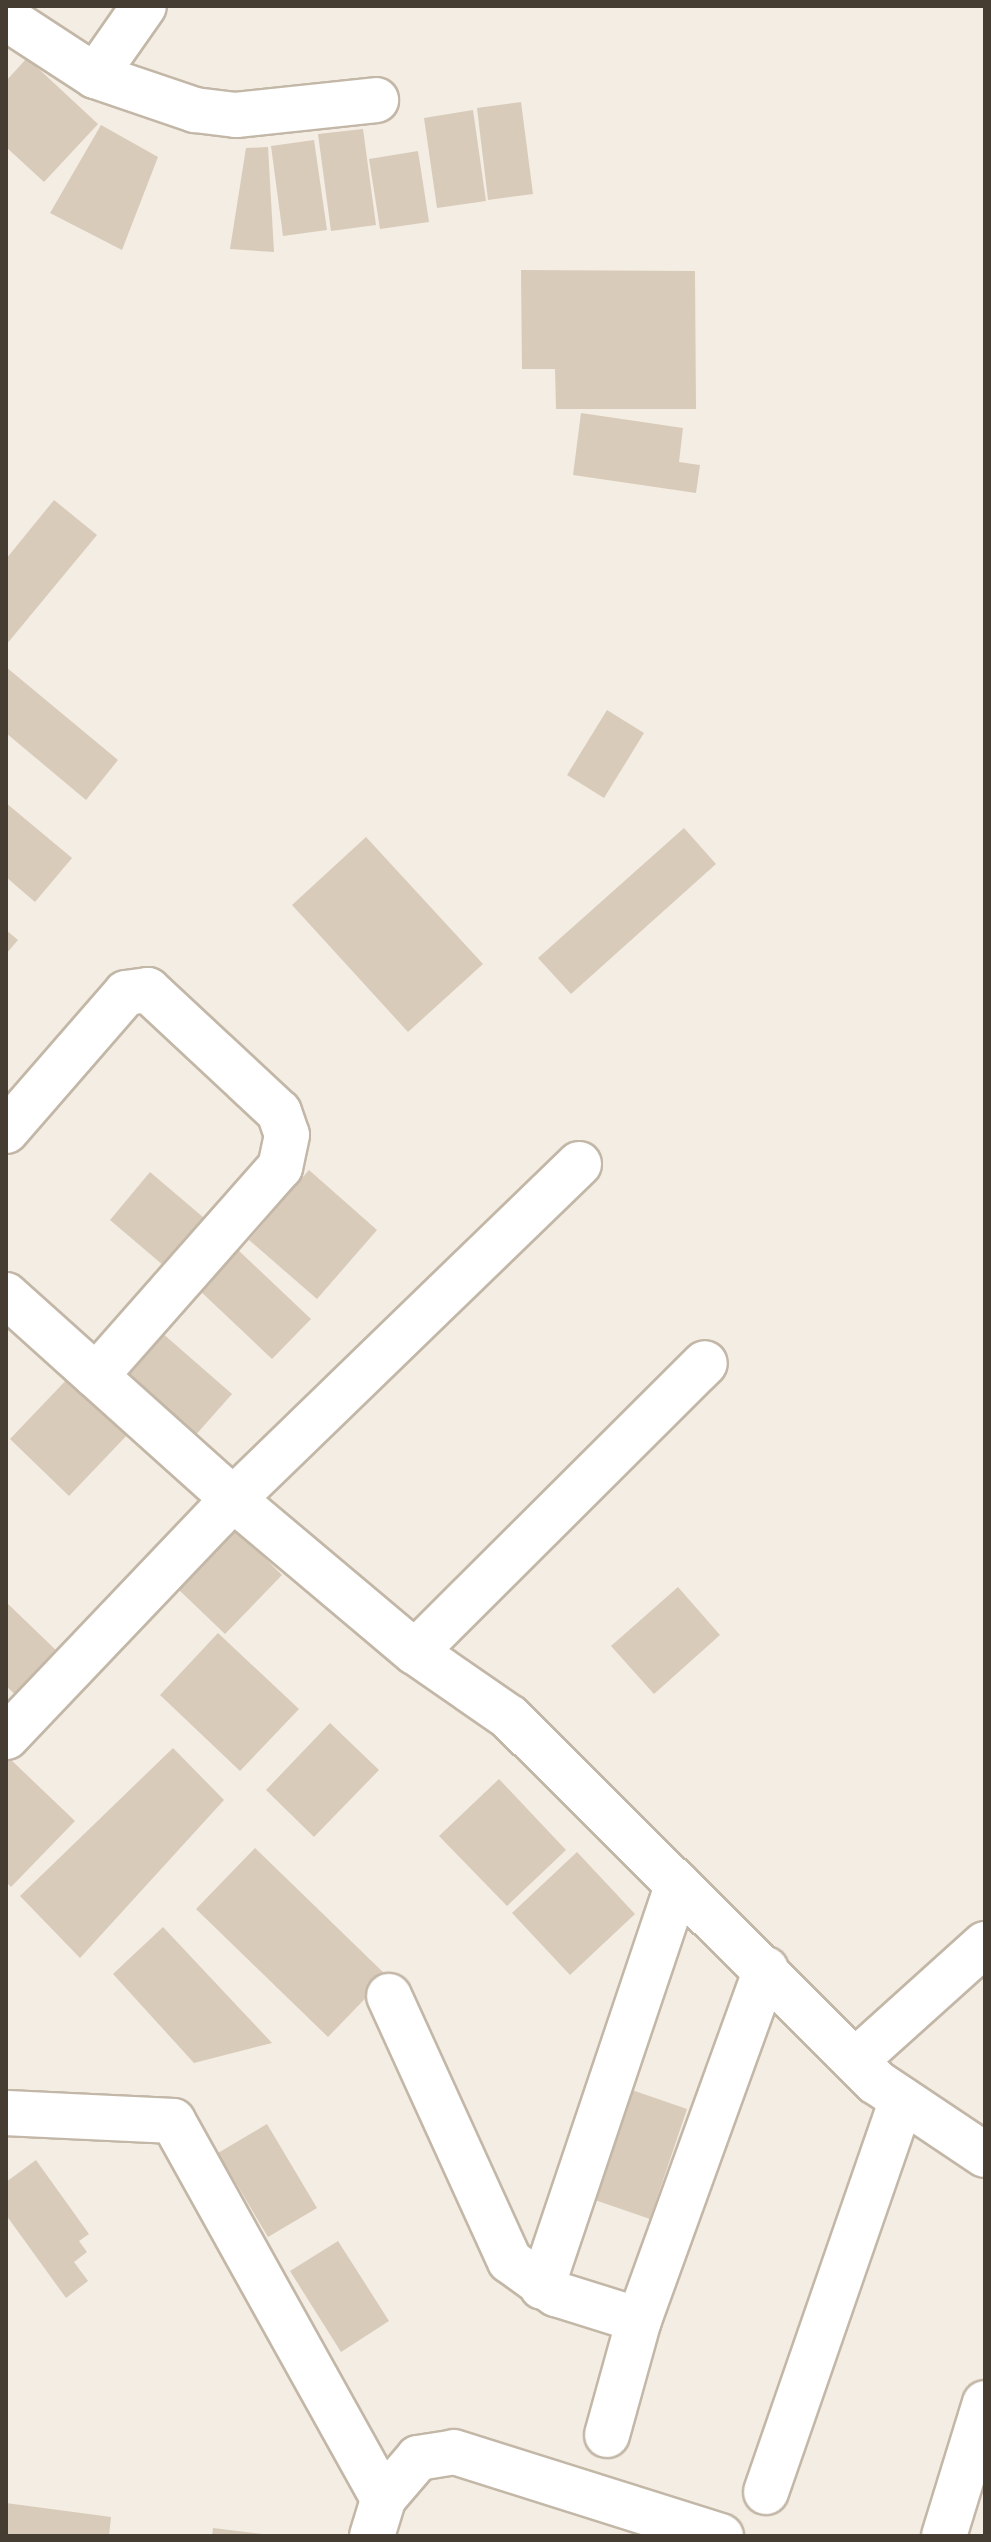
<!DOCTYPE html>
<html>
<head>
<meta charset="utf-8">
<style>
	body { margin:0 }
	#map { position:relative; width:991px; height:2542px; overflow:hidden; background:#f4ede3; font-family:Ubuntu,sans-serif }
	div>[style] { position:absolute }
	[style*='--x'] { left:calc(var(--x)*1px); top:calc(var(--y)*1px); width:calc(var(--w)*1px); rotate:calc(var(--a)*1deg) }
	.building>* { inset:0; background:#d9cbba }
	.roads { filter:drop-shadow(2px 0 #c3b7a7) drop-shadow(-2px 0 #c3b7a7) drop-shadow(0 2px #c3b7a7) drop-shadow(0 -2px #c3b7a7) }
	.minor>* { height:44px; margin:-22px; padding:0 22px; transform-origin:22px; border-radius:22px; background:#fff }
	span { translate:-50% -50%; white-space:nowrap; text-align:center; line-height:1.15; -webkit-text-stroke:6px #fff; paint-order:stroke }
	.frame { position:absolute; inset:0; border:8px solid #463d32; pointer-events:none }
</style>
</head>
<body>
<div id="map">
	<div class="building">
		<div style="clip-path:polygon(27px 58px,98px 124px,44px 182px,6px 147px,6px 81px)"></div>
		<div style="clip-path:polygon(521px 102px,533px 194px,488px 200px,477px 108px)"></div>
		<div style="clip-path:polygon(473px 110px,486px 201px,437px 208px,424px 118px)"></div>
		<div style="clip-path:polygon(101px 125px,158px 157px,122px 250px,50px 213px)"></div>
		<div style="clip-path:polygon(363px 129px,376px 225px,331px 231px,318px 134px)"></div>
		<div style="clip-path:polygon(314px 140px,327px 230px,283px 236px,271px 146px)"></div>
		<div style="clip-path:polygon(268px 147px,274px 252px,230px 249px,246px 148px)"></div>
		<div style="clip-path:polygon(418px 151px,429px 222px,380px 229px,369px 159px)"></div>
		<div style="clip-path:polygon(521px 270px,695px 271px,696px 409px,556px 409px,555px 369px,522px 369px)"></div>
		<div style="clip-path:polygon(581px 413px,683px 428px,679px 462px,700px 465px,696px 493px,573px 475px)"></div>
		<div style="clip-path:polygon(54px 500px,97px 535px,6px 645px,6px 559px)"></div>
		<div style="clip-path:polygon(6px 667px,118px 760px,86px 800px,6px 733px)"></div>
		<div style="clip-path:polygon(607px 710px,644px 733px,604px 798px,567px 775px)"></div>
		<div style="clip-path:polygon(6px 803px,72px 858px,35px 902px,6px 877px)"></div>
		<div style="clip-path:polygon(684px 828px,716px 864px,571px 994px,538px 958px)"></div>
		<div style="clip-path:polygon(366px 837px,483px 964px,408px 1032px,292px 905px)"></div>
		<div style="clip-path:polygon(6px 930px,18px 940px,6px 954px)"></div>
		<div style="clip-path:polygon(309px 1170px,377px 1230px,317px 1299px,249px 1240px)"></div>
		<div style="clip-path:polygon(150px 1172px,217px 1229px,177px 1277px,110px 1220px)"></div>
		<div style="clip-path:polygon(236px 1248px,311px 1319px,272px 1359px,198px 1289px)"></div>
		<div style="clip-path:polygon(161px 1332px,232px 1394px,193px 1438px,123px 1376px)"></div>
		<div style="clip-path:polygon(71px 1375px,130px 1432px,69px 1496px,10px 1439px)"></div>
		<div style="clip-path:polygon(236px 1529px,282px 1575px,225px 1634px,178px 1589px)"></div>
		<div style="clip-path:polygon(678px 1587px,720px 1635px,654px 1694px,611px 1646px)"></div>
		<div style="clip-path:polygon(6px 1602px,61px 1655px,20px 1699px,6px 1686px)"></div>
		<div style="clip-path:polygon(218px 1633px,299px 1709px,240px 1771px,160px 1695px)"></div>
		<div style="clip-path:polygon(330px 1723px,379px 1770px,314px 1837px,266px 1790px)"></div>
		<div style="clip-path:polygon(173px 1748px,224px 1800px,80px 1958px,20px 1896px)"></div>
		<div style="clip-path:polygon(8px 1757px,75px 1821px,11px 1887px,6px 1882px)"></div>
		<div style="clip-path:polygon(499px 1779px,566px 1850px,507px 1906px,439px 1836px)"></div>
		<div style="clip-path:polygon(255px 1848px,387px 1976px,328px 2037px,196px 1909px)"></div>
		<div style="clip-path:polygon(577px 1852px,635px 1914px,570px 1975px,512px 1913px)"></div>
		<div style="clip-path:polygon(163px 1927px,272px 2043px,194px 2063px,113px 1974px)"></div>
		<div style="clip-path:polygon(629px 2089px,687px 2109px,650px 2219px,592px 2199px)"></div>
		<div style="clip-path:polygon(267px 2124px,317px 2208px,268px 2237px,218px 2153px)"></div>
		<div style="clip-path:polygon(36px 2160px,89px 2234px,79px 2241px,87px 2252px,74px 2262px,88px 2281px,66px 2298px,6px 2215px,6px 2182px)"></div>
		<div style="clip-path:polygon(338px 2241px,389px 2321px,341px 2352px,290px 2271px)"></div>
		<div style="clip-path:polygon(6px 2503px,111px 2517px,109px 2536px,6px 2536px)"></div>
		<div style="clip-path:polygon(213px 2528px,263px 2534px,263px 2536px,212px 2536px)"></div>
	</div>
	<div class="roads">
		<div class="minor">
			<div style="--x:6;--y:18;--w:106;--a:33.1"></div>
			<div style="--x:95;--y:76;--w:106;--a:18.8"></div>
			<div style="--x:195;--y:110;--w:41;--a:7"></div>
			<div style="--x:236;--y:115;--w:141;--a:-6.1"></div>
			<div style="--x:95;--y:76;--w:85;--a:-55"></div>
			<div style="--x:6;--y:1131;--w:183;--a:-49"></div>
			<div style="--x:126;--y:993;--w:22;--a:-8"></div>
			<div style="--x:148;--y:990;--w:179;--a:43"></div>
			<div style="--x:279;--y:1112;--w:24;--a:71"></div>
			<div style="--x:287;--y:1135;--w:33;--a:102"></div>
			<div style="--x:280;--y:1167;--w:278;--a:131.4"></div>
			<div style="--x:96;--y:1376;--w:184;--a:41.9"></div>
			<div style="--x:233;--y:1499;--w:329;--a:133.6"></div>
			<div style="--x:579;--y:1164;--w:482;--a:135.9"></div>
			<div style="--x:233;--y:1499;--w:238;--a:40.1"></div>
			<div style="--x:415;--y:1652;--w:114;--a:34.7"></div>
			<div style="--x:509;--y:1717;--w:518;--a:44.84"></div>
			<div style="--x:876;--y:2082;--w:131;--a:33.8"></div>
			<div style="--x:6;--y:1295;--w:121;--a:42"></div>
			<div style="--x:415;--y:1652;--w:409;--a:-44.9"></div>
			<div style="--x:389;--y:1996;--w:291;--a:65.5"></div>
			<div style="--x:510;--y:2261;--w:57;--a:35.7"></div>
			<div style="--x:556;--y:2294;--w:87;--a:17.4"></div>
			<div style="--x:855;--y:2061;--w:175;--a:-42"></div>
			<div style="--x:6;--y:2113;--w:167;--a:2.7"></div>
			<div style="--x:173;--y:2121;--w:432;--a:60.9"></div>
			<div style="--x:542;--y:2287;--w:425;--a:-71.4"></div>
			<div style="--x:607;--y:2435;--w:119;--a:-74.5"></div>
			<div style="--x:639;--y:2320;--w:373;--a:-70.1"></div>
			<div style="--x:766;--y:2492;--w:415;--a:-70.9"></div>
			<div style="--x:372;--y:2536;--w:39;--a:-73"></div>
			<div style="--x:383;--y:2499;--w:54;--a:-49.5"></div>
			<div style="--x:418;--y:2458;--w:36;--a:-9"></div>
			<div style="--x:454;--y:2452;--w:280;--a:17.5"></div>
			<div style="--x:944;--y:2536;--w:139;--a:-72.9"></div>
		</div>
	</div>
	<div class="frame"></div>
</div>
</body>
</html>
